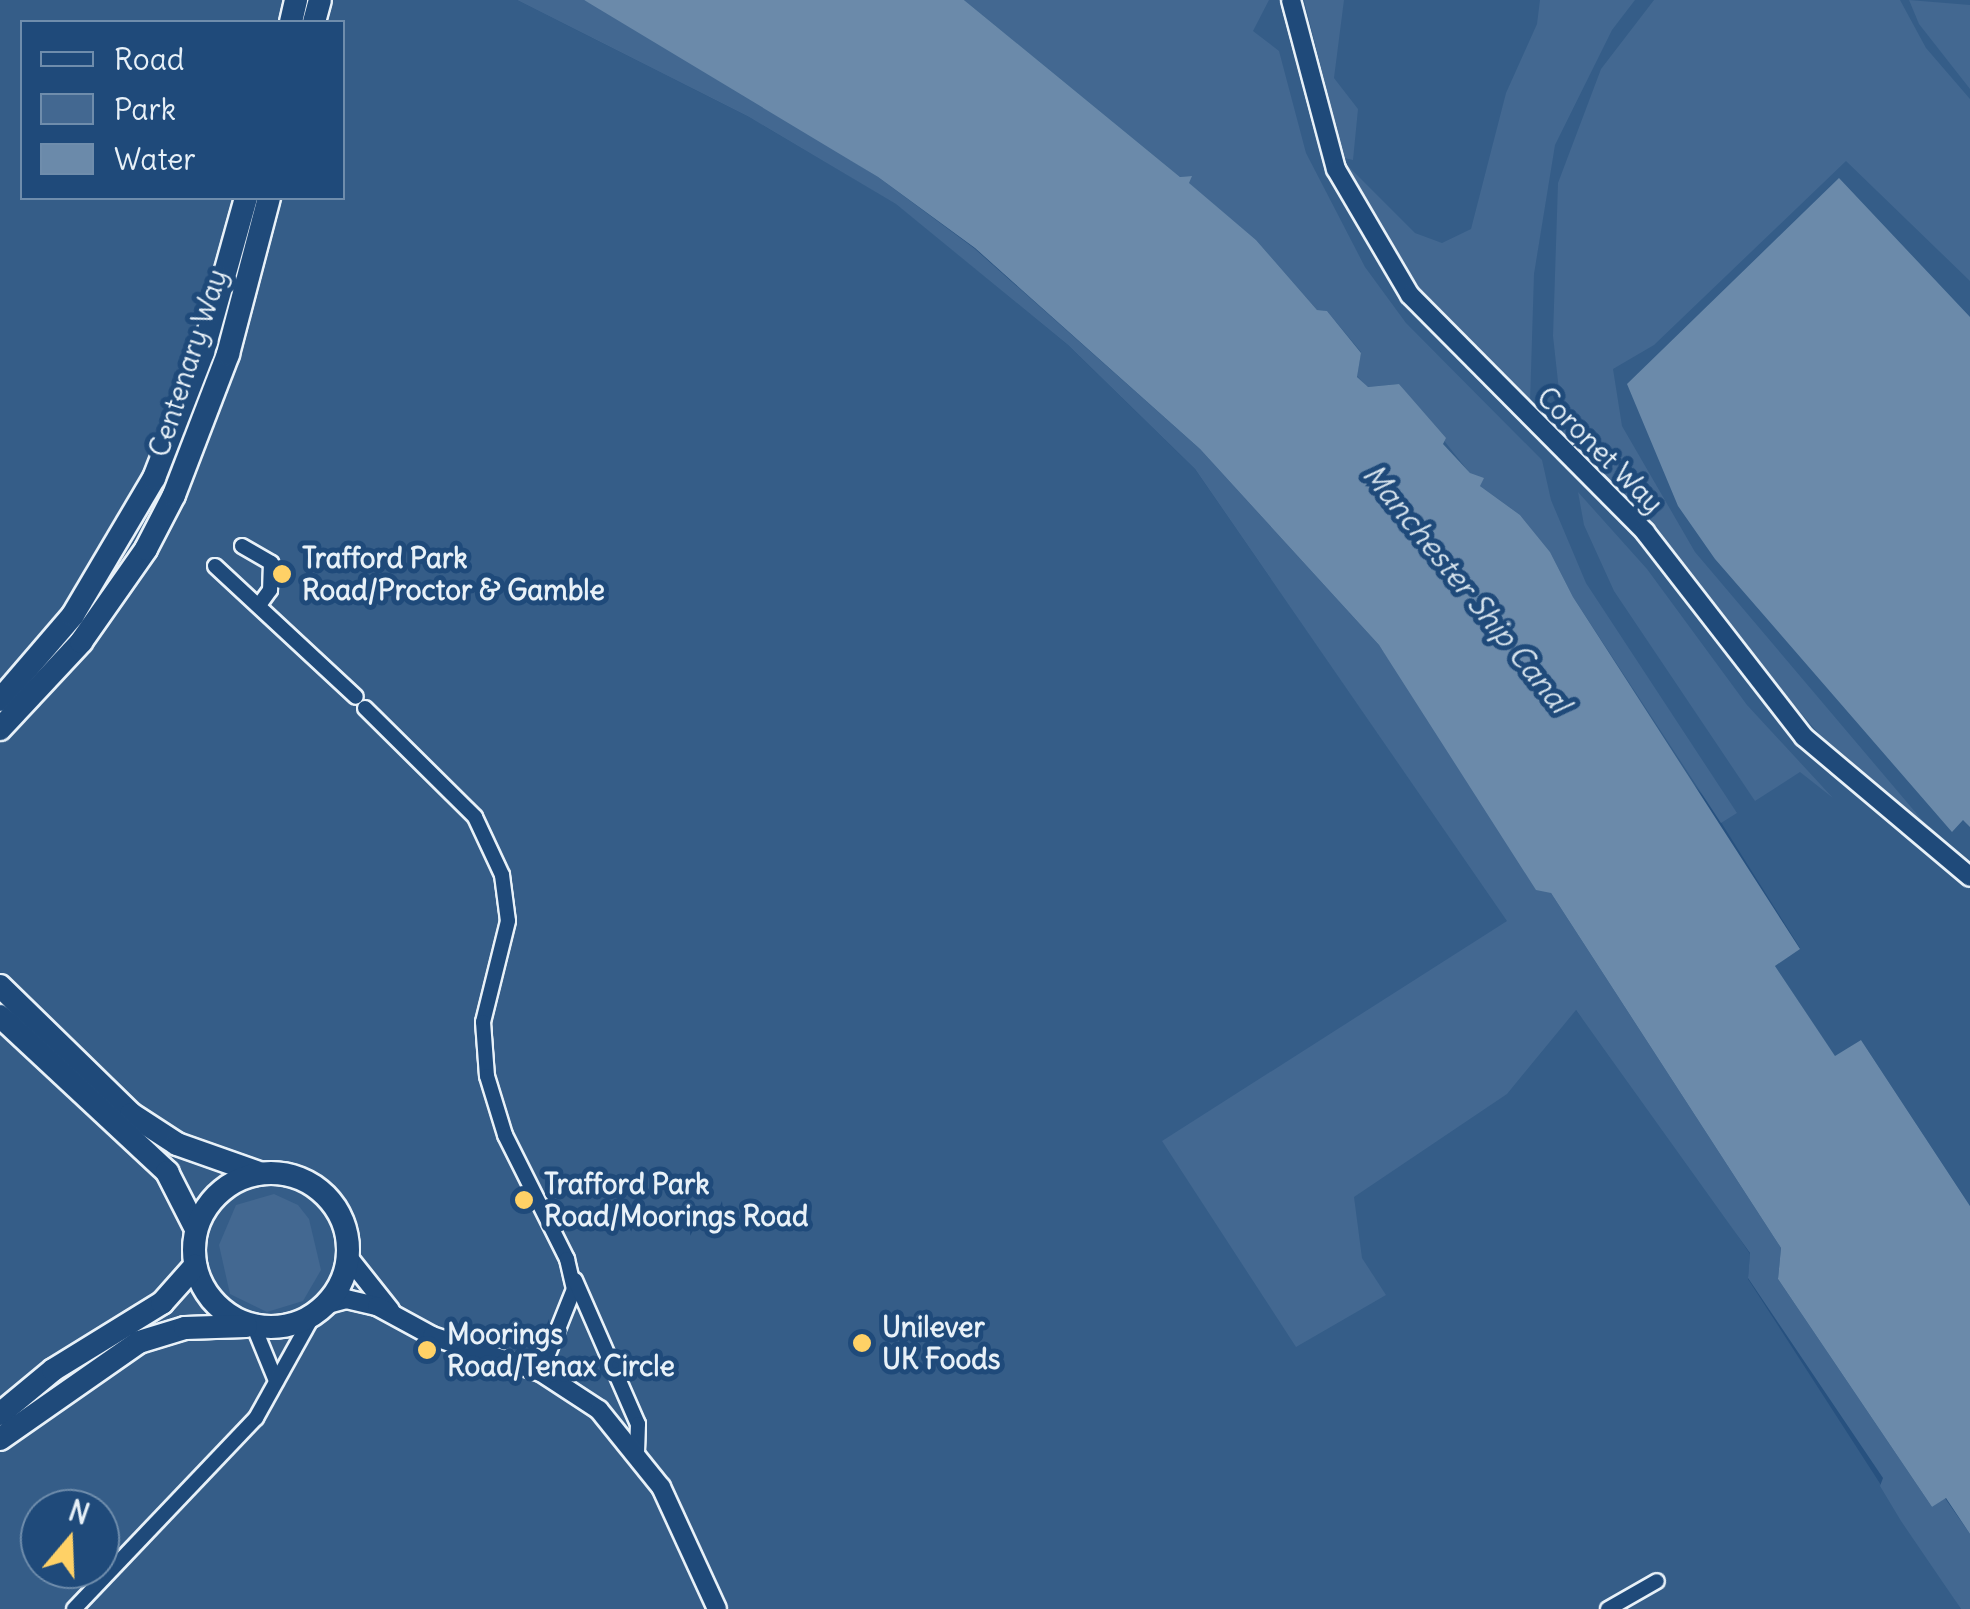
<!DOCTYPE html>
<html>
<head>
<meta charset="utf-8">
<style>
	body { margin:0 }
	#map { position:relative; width:1970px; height:1609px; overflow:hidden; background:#27517f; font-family:Delius,sans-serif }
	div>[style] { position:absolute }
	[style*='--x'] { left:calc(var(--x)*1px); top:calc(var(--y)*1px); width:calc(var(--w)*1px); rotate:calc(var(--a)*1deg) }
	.built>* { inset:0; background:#355d88 }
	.green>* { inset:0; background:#436891 }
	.water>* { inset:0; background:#6b8aaa }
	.roads { filter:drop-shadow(2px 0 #e8f1f8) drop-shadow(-2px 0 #e8f1f8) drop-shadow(0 2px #e8f1f8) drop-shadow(0 -2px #e8f1f8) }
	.minor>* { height:14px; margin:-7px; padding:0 7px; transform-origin:7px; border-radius:7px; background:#1f4a7a }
	.tertiary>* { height:18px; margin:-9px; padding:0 9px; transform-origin:9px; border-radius:9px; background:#1f4a7a }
	.primary>* { height:22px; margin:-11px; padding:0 11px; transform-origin:11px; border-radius:11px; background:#1f4a7a }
	.primary>.ring { margin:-11px; padding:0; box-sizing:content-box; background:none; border:22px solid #1f4a7a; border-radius:50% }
	.dots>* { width:28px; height:28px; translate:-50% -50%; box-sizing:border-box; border:5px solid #1f4a7a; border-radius:50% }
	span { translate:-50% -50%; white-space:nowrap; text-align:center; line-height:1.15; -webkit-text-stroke:10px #1f4a7a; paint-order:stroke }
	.street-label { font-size:28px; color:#e8f1f8 }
	.poi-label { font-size:28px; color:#e8f1f8; font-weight:700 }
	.left { translate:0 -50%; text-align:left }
	.water-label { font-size:30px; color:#d5e2ec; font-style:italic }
	.legend { position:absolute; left:20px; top:20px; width:325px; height:180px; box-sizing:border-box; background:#1f4a7a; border:2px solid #6f8dac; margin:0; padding:12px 18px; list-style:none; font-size:30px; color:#e8f1f8 }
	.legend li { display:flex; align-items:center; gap:20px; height:50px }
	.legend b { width:50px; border:2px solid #6f8dac }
	.north { position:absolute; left:20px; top:1489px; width:100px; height:100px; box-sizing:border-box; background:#1f4a7a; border:2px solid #6f8dac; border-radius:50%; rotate:19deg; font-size:28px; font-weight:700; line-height:40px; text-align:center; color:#e8f1f8 }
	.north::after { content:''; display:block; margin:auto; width:35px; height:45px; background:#ffd166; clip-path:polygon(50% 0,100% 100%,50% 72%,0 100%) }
</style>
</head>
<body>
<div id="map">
	<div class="built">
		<div style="clip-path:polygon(evenodd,0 0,517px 0,749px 117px,897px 204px,1068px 345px,1195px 469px,1508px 921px,1666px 1128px,1750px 1254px,1748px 1279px,1961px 1609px,0 1609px,0 0,22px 22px,342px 22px,342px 198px,22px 198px,22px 22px,0 0,40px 1509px,100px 1509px,100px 1569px,40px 1569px,40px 1509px)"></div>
		<div style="clip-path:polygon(964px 0,1970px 0,1970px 1206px,1861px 1040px,1835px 1057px,1775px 966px,1800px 948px,1707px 800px,1101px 113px)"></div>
	</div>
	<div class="green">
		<div style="clip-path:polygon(517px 0,584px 0,621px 17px,878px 177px,974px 248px,1200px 449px,1379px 645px,1551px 893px,1781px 1248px,1778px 1279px,1932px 1507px,1945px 1498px,1970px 1534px,1970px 1609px,1961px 1609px,1901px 1521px,1880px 1486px,1883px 1478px,1748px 1278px,1750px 1253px,1576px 1010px,1507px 1094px,1354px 1197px,1362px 1258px,1386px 1295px,1296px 1347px,1162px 1141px,1507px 921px,1195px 469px,1068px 345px,896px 204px,749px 117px)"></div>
		<div style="clip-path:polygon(964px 0,1269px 0,1253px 31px,1279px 51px,1306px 153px,1365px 267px,1406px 323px,1542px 460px,1551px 500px,1586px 583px,1737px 813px,1721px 823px,1573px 597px,1550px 552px,1520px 515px,1480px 486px,1399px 384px,1367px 387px,1357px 376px,1361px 352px,1327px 311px,1317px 310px,1256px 240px,1188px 183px,1191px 176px,1180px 177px)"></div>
		<div style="clip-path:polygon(1304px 0,1344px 0,1334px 78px,1358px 109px,1353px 160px,1344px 158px)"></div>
		<div style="clip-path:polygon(1540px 0,1635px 0,1612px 30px,1555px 145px,1534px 274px,1530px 404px,1456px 332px,1408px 274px,1347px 165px,1415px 233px,1442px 243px,1471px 229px,1506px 93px,1537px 24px)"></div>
		<div style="clip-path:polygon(1654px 0,1900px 0,1926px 48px,1970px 99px,1970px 281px,1846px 161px,1654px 345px,1613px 369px,1622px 426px,1695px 552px,1922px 820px,1970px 862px,1819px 734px,1742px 645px,1656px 526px,1564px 436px,1553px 336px,1558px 183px,1601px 69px)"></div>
		<div style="clip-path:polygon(1909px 0,1970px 5px,1970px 89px,1919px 24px)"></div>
		<div style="clip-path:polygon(1578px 492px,1647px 569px,1747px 705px,1833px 798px,1800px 772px,1755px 801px,1614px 591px,1584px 525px)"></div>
		<div style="clip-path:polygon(274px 1194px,298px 1205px,309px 1219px,321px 1270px,303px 1301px,267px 1312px,230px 1294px,219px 1245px,236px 1205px)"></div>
	</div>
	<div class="water">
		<div style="clip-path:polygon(584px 0,964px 0,1180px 177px,1192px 176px,1189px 183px,1256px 240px,1317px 310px,1327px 311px,1361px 353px,1357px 377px,1368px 387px,1399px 384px,1446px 438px,1443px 444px,1470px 473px,1484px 478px,1480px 486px,1520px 515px,1550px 552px,1573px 597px,1800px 949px,1775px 966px,1835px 1056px,1861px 1040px,1970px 1206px,1970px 1534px,1946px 1498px,1932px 1507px,1778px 1279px,1781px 1248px,1551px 893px,1536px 890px,1379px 645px,1200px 449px,975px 248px,878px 177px)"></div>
		<div style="clip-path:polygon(1839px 178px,1970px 317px,1970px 827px,1963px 820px,1952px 832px,1715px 559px,1678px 506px,1627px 384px)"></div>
	</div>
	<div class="roads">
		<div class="minor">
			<div style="--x:242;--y:546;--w:34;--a:30"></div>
			<div style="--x:271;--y:563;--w:27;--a:92"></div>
			<div style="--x:270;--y:590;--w:19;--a:126"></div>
			<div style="--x:215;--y:566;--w:192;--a:42.9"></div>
			<div style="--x:365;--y:708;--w:155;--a:44.7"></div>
			<div style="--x:475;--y:817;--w:64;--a:65"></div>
			<div style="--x:502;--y:875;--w:46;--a:82.6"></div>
			<div style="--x:508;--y:921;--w:104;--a:103.9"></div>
			<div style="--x:483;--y:1022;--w:54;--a:85.8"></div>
			<div style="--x:487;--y:1076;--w:62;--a:73"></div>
			<div style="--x:505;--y:1135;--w:139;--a:63.4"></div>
			<div style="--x:567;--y:1259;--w:31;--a:77"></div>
			<div style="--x:574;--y:1289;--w:89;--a:111.7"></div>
			<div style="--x:575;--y:1280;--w:157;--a:66.4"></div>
			<div style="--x:638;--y:1424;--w:28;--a:92"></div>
			<div style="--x:254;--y:1327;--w:58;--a:67.8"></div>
			<div style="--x:74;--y:1609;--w:264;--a:-46.4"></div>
			<div style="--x:256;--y:1418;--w:121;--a:-60.9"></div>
			<div style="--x:1608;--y:1609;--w:56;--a:-29.7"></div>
		</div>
		<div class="tertiary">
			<div style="--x:1291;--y:0;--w:175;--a:75.1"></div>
			<div style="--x:1336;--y:169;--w:146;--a:59.6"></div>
			<div style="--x:1410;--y:295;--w:334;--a:45.2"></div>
			<div style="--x:1645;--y:532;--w:259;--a:52.2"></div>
			<div style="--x:1804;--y:737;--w:217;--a:40.1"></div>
			<div style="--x:348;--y:1257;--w:68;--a:51.6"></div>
			<div style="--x:324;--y:1305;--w:23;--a:-15"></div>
			<div style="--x:346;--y:1299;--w:32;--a:13"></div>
			<div style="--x:377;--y:1306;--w:63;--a:28.6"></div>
			<div style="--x:432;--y:1336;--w:115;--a:18.3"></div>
			<div style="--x:541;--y:1372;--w:69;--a:33.2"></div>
			<div style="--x:599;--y:1410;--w:99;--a:51.2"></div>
			<div style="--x:661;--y:1487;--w:134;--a:65.3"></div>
		</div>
		<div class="primary">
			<div style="--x:291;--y:22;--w:23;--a:-77"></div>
			<div style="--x:314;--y:22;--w:23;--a:-75"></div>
			<div style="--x:0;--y:700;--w:112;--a:-49.3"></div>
			<div style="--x:73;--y:615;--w:159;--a:-59.4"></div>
			<div style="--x:154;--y:478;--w:135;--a:-68.7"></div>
			<div style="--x:203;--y:352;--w:160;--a:-74.4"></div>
			<div style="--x:0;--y:729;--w:119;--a:-47"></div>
			<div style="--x:81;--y:642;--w:113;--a:-55"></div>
			<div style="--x:146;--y:549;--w:61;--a:-62.6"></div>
			<div style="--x:174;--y:495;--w:151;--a:-69"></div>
			<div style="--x:228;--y:354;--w:161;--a:-75.3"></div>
			<div style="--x:0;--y:986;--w:183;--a:44.3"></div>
			<div style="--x:131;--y:1114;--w:55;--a:33.1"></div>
			<div style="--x:177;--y:1144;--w:84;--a:19.5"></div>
			<div style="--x:0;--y:1016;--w:229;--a:43"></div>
			<div style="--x:167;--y:1172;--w:64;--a:63"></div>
			<div class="ring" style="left:194px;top:1173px;width:132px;height:132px"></div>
			<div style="--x:0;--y:1414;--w:69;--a:-39.7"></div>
			<div style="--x:53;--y:1370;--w:128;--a:-31.6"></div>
			<div style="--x:162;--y:1303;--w:50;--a:-48.3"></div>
			<div style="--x:0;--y:1439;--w:169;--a:-34.9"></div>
			<div style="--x:139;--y:1342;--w:48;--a:-16.9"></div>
			<div style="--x:185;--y:1328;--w:61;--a:-1.9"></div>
		</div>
	</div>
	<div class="dots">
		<div style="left:282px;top:574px;background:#ffd166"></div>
		<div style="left:524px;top:1200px;background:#ffd166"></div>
		<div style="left:862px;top:1343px;background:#ffd166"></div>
		<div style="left:427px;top:1350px;background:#ffd166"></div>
	</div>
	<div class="street-label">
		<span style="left:188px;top:363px;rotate:-72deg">Centenary Way</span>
		<span style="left:1600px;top:450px;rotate:45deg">Coronet Way</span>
	</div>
	<div class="poi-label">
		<span class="left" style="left:302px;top:574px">Trafford Park<br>Road/Proctor &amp; Gamble</span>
		<span class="left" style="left:544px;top:1200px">Trafford Park<br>Road/Moorings Road</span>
		<span class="left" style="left:882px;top:1343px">Unilever<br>UK Foods</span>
		<span class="left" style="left:447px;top:1350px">Moorings<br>Road/Tenax Circle</span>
	</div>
	<div class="water-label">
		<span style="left:1467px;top:588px;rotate:51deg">Manchester Ship Canal</span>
	</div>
	<ul class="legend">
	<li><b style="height:12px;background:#1f4a7a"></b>Road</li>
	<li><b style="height:28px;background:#436891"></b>Park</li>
	<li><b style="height:28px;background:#6b8aaa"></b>Water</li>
	</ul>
	<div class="north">N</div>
</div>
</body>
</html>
